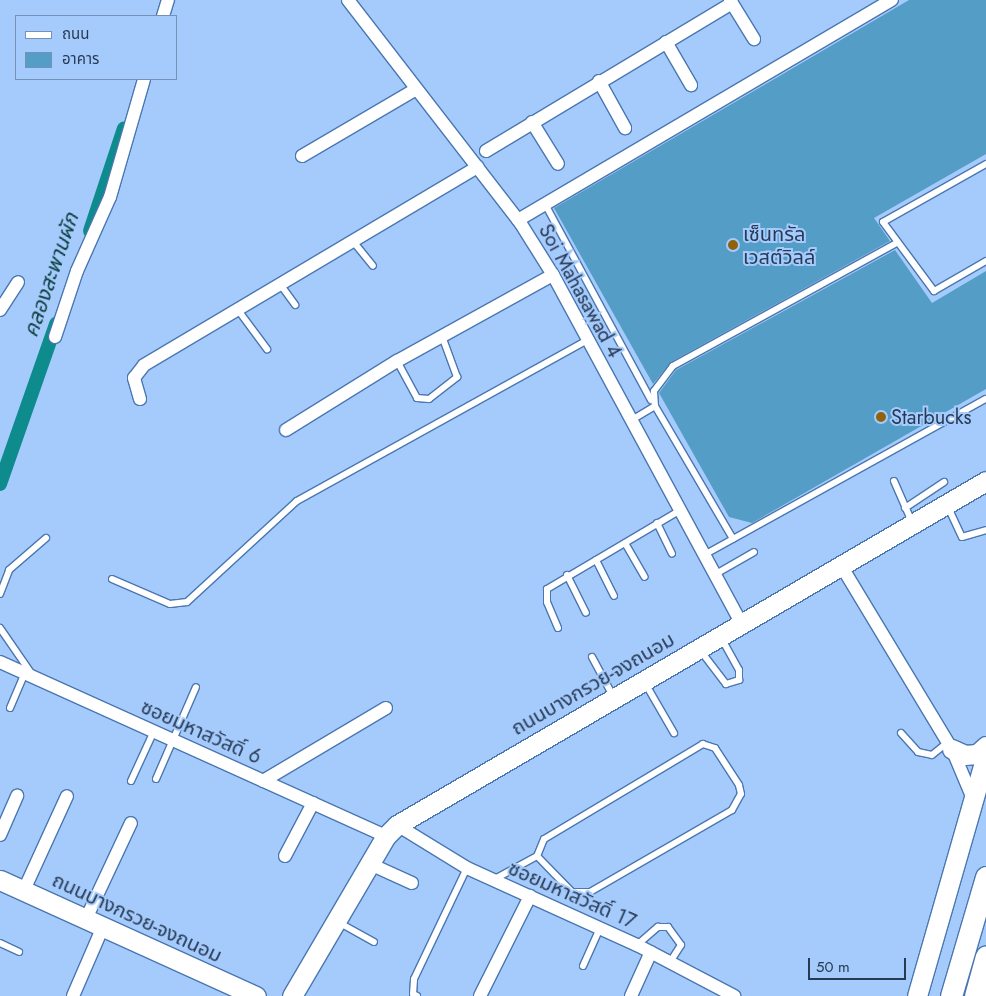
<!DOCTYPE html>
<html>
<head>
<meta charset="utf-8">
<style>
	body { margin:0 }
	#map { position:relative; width:986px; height:996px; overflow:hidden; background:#a5cbfd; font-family:Jost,"Noto Sans Thai",sans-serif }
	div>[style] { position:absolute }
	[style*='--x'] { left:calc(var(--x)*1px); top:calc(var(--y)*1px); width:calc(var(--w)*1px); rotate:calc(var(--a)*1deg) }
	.canal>* { height:14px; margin:-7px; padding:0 7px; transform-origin:7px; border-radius:7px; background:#0e8b8c }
	.building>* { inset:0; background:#539dc7 }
	.roads { filter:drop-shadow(1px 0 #4a77b0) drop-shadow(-1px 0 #4a77b0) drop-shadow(0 1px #4a77b0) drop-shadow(0 -1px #4a77b0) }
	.lane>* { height:6px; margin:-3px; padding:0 3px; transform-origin:3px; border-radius:3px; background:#fff }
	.street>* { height:12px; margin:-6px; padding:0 6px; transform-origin:6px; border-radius:6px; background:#fff }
	.secondary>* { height:19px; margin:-9.5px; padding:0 9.5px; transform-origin:9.5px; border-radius:9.5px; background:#fff }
	.primary>* { height:21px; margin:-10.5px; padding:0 10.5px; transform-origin:10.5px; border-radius:10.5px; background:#fff }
	.dots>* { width:14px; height:14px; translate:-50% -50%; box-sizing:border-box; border:2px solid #a5cbfd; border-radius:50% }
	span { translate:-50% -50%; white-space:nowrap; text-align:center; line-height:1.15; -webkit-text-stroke:4px #a5cbfd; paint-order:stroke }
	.poi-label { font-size:20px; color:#273a54 }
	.left { translate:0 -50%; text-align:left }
	.street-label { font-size:20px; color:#273a54 }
	.water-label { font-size:21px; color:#0e4040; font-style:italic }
	.legend { position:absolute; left:15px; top:15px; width:162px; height:65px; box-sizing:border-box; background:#a5cbfd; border:1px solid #7391b9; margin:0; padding:6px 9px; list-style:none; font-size:15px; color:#273a54 }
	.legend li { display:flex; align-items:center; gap:10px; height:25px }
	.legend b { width:25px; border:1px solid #7391b9 }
	.scale { position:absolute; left:808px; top:958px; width:98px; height:22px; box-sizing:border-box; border:2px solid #273a54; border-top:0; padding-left:6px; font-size:15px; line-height:18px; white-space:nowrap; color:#273a54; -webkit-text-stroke:4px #a5cbfd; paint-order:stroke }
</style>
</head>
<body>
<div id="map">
	<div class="canal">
		<div style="--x:90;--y:231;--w:108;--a:-71.7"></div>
		<div style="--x:0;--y:484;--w:170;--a:-70.7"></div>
	</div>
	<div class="building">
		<div style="clip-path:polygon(909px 0,986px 0,986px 154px,874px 218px,890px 241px,671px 362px,653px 384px,554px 208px)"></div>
		<div style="clip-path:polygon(895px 250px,932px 303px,986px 271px,986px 389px,752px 523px,729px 517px,659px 393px,676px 370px)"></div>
	</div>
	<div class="roads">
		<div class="lane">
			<div style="--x:986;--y:164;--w:118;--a:150.6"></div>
			<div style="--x:883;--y:222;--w:86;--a:53.5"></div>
			<div style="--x:934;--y:291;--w:60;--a:-30"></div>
			<div style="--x:545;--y:204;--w:223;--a:61.6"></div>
			<div style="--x:352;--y:240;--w:33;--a:51"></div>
			<div style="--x:280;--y:284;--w:26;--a:54"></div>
			<div style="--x:238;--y:310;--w:49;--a:53.4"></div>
			<div style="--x:397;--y:361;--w:42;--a:61.6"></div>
			<div style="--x:417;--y:398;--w:12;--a:5"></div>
			<div style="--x:429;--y:399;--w:36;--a:-38"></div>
			<div style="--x:457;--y:377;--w:44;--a:-110.1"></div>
			<div style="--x:655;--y:406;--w:154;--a:59.6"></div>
			<div style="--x:630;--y:421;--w:29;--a:-31"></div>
			<div style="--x:655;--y:406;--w:15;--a:-94"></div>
			<div style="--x:654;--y:391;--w:31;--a:-53"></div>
			<div style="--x:673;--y:366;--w:256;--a:-28.8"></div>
			<div style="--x:894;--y:481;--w:45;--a:66.3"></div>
			<div style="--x:947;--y:505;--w:35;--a:65"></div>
			<div style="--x:962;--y:537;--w:25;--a:-16"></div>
			<div style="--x:905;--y:508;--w:47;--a:-33.7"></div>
			<div style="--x:657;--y:523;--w:34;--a:64"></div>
			<div style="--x:625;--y:543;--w:39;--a:60"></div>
			<div style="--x:704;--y:555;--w:322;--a:-29"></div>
			<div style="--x:596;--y:560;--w:40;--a:63.4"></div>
			<div style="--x:567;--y:575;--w:42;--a:63.4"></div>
			<div style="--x:714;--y:575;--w:46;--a:-29.9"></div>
			<div style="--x:112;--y:579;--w:63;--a:23.3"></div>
			<div style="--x:170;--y:604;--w:17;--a:-7"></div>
			<div style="--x:187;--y:602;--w:149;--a:-42.6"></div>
			<div style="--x:297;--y:501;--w:332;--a:-29"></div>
			<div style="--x:0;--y:594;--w:26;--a:-69"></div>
			<div style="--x:9;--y:570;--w:49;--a:-40.9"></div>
			<div style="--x:0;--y:628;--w:55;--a:55.4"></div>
			<div style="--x:558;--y:628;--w:28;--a:-113"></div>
			<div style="--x:547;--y:602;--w:13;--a:-90"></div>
			<div style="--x:547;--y:589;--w:153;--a:-30.6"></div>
			<div style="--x:700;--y:650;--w:43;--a:52.6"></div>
			<div style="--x:726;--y:684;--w:14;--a:-17"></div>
			<div style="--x:739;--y:680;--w:10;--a:-90"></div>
			<div style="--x:739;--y:670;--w:38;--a:-119"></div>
			<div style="--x:592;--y:657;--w:44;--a:61.7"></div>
			<div style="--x:645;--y:683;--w:58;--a:59.9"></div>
			<div style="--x:10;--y:708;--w:38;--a:-67"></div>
			<div style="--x:901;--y:733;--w:25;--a:48"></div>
			<div style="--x:918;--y:752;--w:14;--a:12"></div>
			<div style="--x:932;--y:755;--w:21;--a:-39"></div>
			<div style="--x:156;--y:779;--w:100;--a:-66.5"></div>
			<div style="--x:131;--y:781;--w:55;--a:-65.3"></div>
			<div style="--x:493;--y:880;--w:50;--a:-28.6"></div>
			<div style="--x:537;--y:856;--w:50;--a:45.8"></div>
			<div style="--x:572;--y:892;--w:18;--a:0"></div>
			<div style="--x:590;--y:892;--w:164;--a:-30"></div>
			<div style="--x:732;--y:810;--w:18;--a:-61"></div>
			<div style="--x:741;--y:794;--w:9;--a:-103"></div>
			<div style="--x:739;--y:785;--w:44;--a:-123"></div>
			<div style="--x:715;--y:748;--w:13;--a:-162"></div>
			<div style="--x:703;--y:744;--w:185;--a:149.1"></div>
			<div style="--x:544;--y:839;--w:18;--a:112"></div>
			<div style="--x:338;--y:922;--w:41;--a:29.1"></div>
			<div style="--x:0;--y:943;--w:21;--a:25"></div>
			<div style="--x:637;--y:945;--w:28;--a:-41"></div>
			<div style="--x:658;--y:927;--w:10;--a:0"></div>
			<div style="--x:668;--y:927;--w:22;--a:54"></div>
			<div style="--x:681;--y:945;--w:20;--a:123"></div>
			<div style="--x:583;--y:966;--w:42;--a:-65.9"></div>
			<div style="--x:417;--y:996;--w:4;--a:-153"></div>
			<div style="--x:413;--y:994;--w:15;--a:-86"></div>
			<div style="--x:414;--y:979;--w:123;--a:-64.5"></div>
		</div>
		<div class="street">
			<div style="--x:348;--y:0;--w:283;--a:52.3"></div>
			<div style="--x:521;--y:224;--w:60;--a:57.9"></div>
			<div style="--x:553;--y:275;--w:397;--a:61.6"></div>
			<div style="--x:730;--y:0;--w:46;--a:58.4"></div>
			<div style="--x:163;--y:16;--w:17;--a:-73"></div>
			<div style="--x:666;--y:42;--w:50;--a:59.8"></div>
			<div style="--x:599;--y:81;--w:54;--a:61"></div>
			<div style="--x:532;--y:122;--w:49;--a:58.2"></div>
			<div style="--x:486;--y:151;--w:287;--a:-31"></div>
			<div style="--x:302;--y:156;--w:132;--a:-30.4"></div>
			<div style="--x:518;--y:220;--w:434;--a:-30.5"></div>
			<div style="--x:0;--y:310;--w:33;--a:-57"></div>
			<div style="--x:55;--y:337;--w:70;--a:-71.6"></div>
			<div style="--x:77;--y:271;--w:81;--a:-66"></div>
			<div style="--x:110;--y:197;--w:123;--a:-73.9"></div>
			<div style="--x:140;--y:399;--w:22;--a:-106"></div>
			<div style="--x:134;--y:378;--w:16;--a:-52"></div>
			<div style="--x:144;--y:365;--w:388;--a:-30.7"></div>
			<div style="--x:286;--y:430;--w:131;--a:-31.9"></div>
			<div style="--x:397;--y:361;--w:178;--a:-28.9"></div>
			<div style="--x:842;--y:567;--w:213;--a:58.9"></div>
			<div style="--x:952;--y:749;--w:54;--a:67.2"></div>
			<div style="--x:0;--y:662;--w:423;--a:24.3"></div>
			<div style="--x:263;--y:781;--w:143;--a:-30.7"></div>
			<div style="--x:397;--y:825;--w:82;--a:31.6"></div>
			<div style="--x:467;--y:868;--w:187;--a:24.4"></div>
			<div style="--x:637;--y:945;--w:110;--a:27.7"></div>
			<div style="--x:0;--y:835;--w:43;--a:-66.4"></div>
			<div style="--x:285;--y:856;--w:60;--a:-62.2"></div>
			<div style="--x:370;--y:864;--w:46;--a:24.3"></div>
			<div style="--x:24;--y:890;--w:103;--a:-65.4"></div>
			<div style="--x:85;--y:921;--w:108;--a:-64.9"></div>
			<div style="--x:73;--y:996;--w:73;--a:-66.6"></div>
			<div style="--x:480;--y:996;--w:112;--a:-63.4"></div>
			<div style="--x:631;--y:996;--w:48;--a:-65.6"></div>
		</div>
		<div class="secondary">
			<div style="--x:952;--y:749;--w:14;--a:25"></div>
			<div style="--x:965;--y:755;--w:12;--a:-5"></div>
			<div style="--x:977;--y:754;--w:12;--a:-42"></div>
			<div style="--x:0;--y:880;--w:281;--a:24.4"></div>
			<div style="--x:292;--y:996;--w:186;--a:-59.6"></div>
			<div style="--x:386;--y:836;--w:16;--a:-45"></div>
			<div style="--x:397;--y:825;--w:682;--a:-30.29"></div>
			<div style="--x:917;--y:996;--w:250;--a:-74"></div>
		</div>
		<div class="primary">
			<div style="--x:951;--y:996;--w:124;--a:-73.6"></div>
			<div style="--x:975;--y:996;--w:41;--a:-74.6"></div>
		</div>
	</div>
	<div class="dots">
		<div style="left:733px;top:245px;background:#90620c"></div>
		<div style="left:881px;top:417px;background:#90620c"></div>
	</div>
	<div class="poi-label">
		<span class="left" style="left:743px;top:246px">เซ็นทรัล<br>เวสต์วิลล์</span>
		<span class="left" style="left:891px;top:417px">Starbucks</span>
	</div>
	<div class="street-label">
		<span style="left:580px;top:291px;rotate:61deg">Soi Mahasawad 4</span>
		<span style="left:593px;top:684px;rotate:-30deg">ถนนบางกรวย-จงถนอม</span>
		<span style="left:201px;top:732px;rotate:24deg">ซอยมหาสวัสดิ์ 6</span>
		<span style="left:572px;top:895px;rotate:24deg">ซอยมหาสวัสดิ์ 17</span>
		<span style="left:137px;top:918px;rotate:25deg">ถนนบางกรวย-จงถนอม</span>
	</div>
	<div class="water-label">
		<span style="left:51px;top:275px;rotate:-71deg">คลองสะพานผัก</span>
	</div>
	<ul class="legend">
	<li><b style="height:6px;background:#fff"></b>ถนน</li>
	<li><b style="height:14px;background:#539dc7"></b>อาคาร</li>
	</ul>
	<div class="scale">50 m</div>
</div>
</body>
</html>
